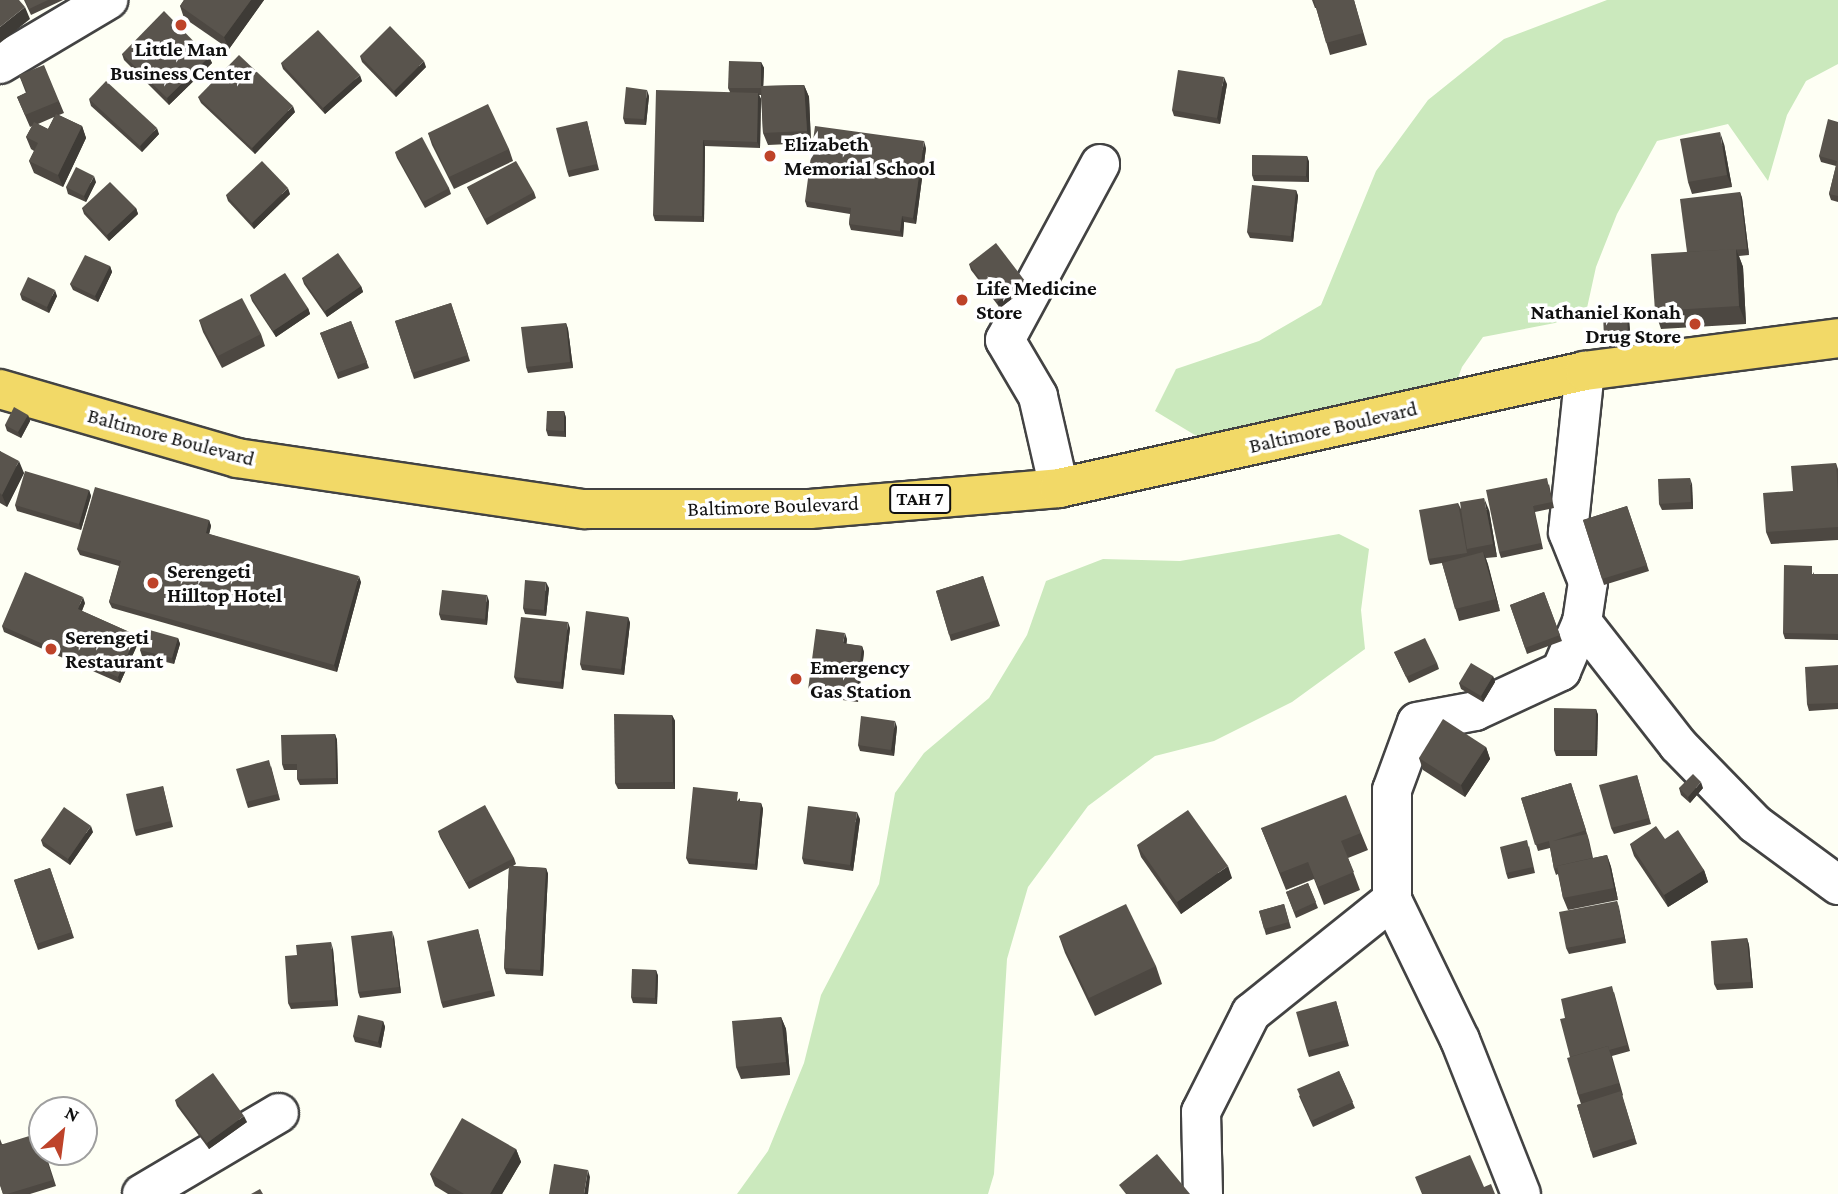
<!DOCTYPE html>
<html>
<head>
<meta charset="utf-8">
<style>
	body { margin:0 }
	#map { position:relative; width:1838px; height:1194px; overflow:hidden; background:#fefff4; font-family:"Crimson Pro",serif }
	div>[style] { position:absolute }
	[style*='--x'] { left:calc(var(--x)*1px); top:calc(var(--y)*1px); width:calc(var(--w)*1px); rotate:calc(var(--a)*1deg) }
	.green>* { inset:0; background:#cbe9bd }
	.roads { filter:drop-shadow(2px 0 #434343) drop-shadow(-2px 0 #434343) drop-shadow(0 2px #434343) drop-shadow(0 -2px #434343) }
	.minor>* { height:38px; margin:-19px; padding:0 19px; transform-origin:19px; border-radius:19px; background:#fff }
	.trunk>* { height:38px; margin:-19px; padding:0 19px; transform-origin:19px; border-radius:19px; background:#f2d967 }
	.wall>* { inset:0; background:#4d4842 }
	.shaded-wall>* { inset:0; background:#3e3b36 }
	.building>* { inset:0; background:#59544d }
	.dots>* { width:19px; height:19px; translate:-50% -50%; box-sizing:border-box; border:4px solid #fff; border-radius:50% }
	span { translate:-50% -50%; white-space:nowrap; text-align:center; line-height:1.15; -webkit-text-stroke:7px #fff; paint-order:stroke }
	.shield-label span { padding:2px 5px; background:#fff; border:2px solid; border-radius:5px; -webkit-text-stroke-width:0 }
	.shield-label { font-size:19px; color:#101010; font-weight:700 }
	.poi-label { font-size:21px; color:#101010; font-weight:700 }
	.left { translate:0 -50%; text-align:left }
	.right { translate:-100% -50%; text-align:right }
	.street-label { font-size:21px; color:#101010 }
	.north { position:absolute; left:28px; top:1096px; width:70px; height:70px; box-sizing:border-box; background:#fff; border:2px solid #9f9f9f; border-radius:50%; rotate:28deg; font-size:19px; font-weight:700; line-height:28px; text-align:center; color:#101010 }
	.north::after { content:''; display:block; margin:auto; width:24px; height:32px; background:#be432a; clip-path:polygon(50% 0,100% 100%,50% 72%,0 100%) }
</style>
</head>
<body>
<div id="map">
	<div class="green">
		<div style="clip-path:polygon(1607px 0,1838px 0,1838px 64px,1806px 81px,1787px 115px,1768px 181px,1728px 124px,1657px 141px,1617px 214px,1596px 267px,1587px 308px,1555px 323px,1483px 337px,1462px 367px,1443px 418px,1233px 458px,1155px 411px,1176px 369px,1259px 341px,1321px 305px,1376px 171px,1428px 100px,1504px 39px)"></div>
		<div style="clip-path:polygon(1339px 534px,1369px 549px,1361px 610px,1365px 649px,1292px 702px,1214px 741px,1155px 756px,1088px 806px,1028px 887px,1007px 959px,994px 1174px,988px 1194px,737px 1194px,768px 1151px,804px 1063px,821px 995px,879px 884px,895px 793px,924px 753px,989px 698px,1027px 635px,1046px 581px,1103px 559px,1180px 561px)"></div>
	</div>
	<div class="roads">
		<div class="minor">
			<div style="--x:0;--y:64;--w:126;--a:-30.7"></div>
			<div style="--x:1059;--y:488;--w:94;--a:-102.9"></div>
			<div style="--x:1038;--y:396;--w:65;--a:-120.5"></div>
			<div style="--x:1005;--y:340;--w:200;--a:-61.6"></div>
			<div style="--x:1582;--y:622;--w:156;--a:52"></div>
			<div style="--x:1678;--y:745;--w:110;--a:45.7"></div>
			<div style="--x:1755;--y:824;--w:103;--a:36.3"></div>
			<div style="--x:142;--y:1194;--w:159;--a:-30.6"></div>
			<div style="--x:1203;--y:1194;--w:82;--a:-91.4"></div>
			<div style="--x:1201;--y:1112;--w:111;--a:-63.2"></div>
			<div style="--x:1251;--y:1013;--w:181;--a:-38.7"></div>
			<div style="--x:1521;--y:1194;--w:166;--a:-111.6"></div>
			<div style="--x:1460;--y:1040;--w:156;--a:-115.9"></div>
			<div style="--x:1392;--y:900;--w:110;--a:-90"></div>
			<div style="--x:1392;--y:790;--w:72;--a:-69.8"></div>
			<div style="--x:1417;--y:722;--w:59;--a:-10.7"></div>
			<div style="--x:1475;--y:711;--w:95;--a:-24.9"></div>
			<div style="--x:1561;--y:671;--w:53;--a:-66.8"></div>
			<div style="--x:1582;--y:622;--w:40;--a:-81.5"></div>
			<div style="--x:1588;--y:582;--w:54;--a:-111.8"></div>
			<div style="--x:1568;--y:532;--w:162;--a:-84"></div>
		</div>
		<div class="trunk">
			<div style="--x:0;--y:389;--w:247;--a:16.2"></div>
			<div style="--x:237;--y:458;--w:351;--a:8.4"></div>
			<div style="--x:584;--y:509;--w:226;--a:0"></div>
			<div style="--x:810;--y:509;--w:250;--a:-4.8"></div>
			<div style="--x:1059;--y:488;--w:539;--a:-12.54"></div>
			<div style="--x:1585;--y:371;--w:255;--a:-7.4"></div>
		</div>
	</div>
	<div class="wall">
		<div style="clip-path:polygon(24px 0,63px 0,31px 15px)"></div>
		<div style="clip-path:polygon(184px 0,264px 0,229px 49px,184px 18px,180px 6px)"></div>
		<div style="clip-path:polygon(1312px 0,1354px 0,1367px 45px,1330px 55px,1316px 8px,1315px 8px)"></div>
		<div style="clip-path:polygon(122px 54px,209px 57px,212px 63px,169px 105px,124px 60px)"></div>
		<div style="clip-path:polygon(360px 56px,426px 67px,396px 97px,362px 62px)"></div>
		<div style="clip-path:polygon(761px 62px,764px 68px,763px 86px,804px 85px,809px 97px,811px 143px,768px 145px,763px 133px,761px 95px,759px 95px,761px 99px,760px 148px,705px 146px,704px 222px,655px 221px,653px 215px,730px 92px,728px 88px)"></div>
		<div style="clip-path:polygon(281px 63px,362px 81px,325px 114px,283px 69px)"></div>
		<div style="clip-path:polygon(evenodd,19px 75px,59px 101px,64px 113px,59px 115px,82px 126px,86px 138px,63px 187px,34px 173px,29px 161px,34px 151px,31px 149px,26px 137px,32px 126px,30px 127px,17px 97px,26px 93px,19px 75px,54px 117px,48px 129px,38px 124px,54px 117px)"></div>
		<div style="clip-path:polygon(1227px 84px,1220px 124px,1174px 116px,1172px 110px)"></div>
		<div style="clip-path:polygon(649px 96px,646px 125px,625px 124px,623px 118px)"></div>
		<div style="clip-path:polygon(198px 97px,295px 112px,255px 154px,201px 103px)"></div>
		<div style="clip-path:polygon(89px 99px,159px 134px,142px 152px,91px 106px)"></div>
		<div style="clip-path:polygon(587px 121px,599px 170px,569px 177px,567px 171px)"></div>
		<div style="clip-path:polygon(1838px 122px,1838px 202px,1831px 200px,1829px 194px,1836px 166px,1821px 162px,1819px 156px)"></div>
		<div style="clip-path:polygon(428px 133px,509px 149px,513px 161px,454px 189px,432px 145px)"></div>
		<div style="clip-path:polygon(1724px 144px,1732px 187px,1692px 194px,1688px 182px)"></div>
		<div style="clip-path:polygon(926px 148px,916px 224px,904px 222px,903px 237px,851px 230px,849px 224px,850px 214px,807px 207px,805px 201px)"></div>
		<div style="clip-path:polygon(395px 152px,449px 188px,451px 194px,425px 208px,397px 158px)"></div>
		<div style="clip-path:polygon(1307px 156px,1309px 162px,1309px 182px,1254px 181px,1252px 175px)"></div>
		<div style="clip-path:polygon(96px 182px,86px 202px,68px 194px,66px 187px)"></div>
		<div style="clip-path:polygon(467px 187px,534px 192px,536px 198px,487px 225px,470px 193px)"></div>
		<div style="clip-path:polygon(1296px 190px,1298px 196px,1293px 242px,1250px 238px,1247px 232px)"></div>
		<div style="clip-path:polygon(1740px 192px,1742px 198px,1749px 255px,1739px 256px,1743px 267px,1746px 324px,1661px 329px,1655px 311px,1687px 252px)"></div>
		<div style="clip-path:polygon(290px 194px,254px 229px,228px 201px,226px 195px)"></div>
		<div style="clip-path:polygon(82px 208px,136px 208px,138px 214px,109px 241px,84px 214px)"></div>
		<div style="clip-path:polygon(969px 264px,1027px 287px,1000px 308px,971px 270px)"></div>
		<div style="clip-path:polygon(110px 266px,112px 272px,98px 302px,73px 290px,70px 284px)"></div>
		<div style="clip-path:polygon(302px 278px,361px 286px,363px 292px,327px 317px,304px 284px)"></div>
		<div style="clip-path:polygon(20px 294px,57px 296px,49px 313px,22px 300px)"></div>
		<div style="clip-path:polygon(250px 295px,308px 308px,310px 314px,276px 337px,252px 301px)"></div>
		<div style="clip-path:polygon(451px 303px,470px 361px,414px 379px,395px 321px)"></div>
		<div style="clip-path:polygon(1627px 314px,1629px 320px,1631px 343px,1606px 344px,1604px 337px)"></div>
		<div style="clip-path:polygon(199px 320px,261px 334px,265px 346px,222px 368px,203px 332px)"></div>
		<div style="clip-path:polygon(351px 321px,369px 368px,338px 379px,320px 333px)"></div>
		<div style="clip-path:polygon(566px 323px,568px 329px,573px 368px,528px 373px,526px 367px)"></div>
		<div style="clip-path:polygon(564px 411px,566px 418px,566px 437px,548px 436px,546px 430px)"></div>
		<div style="clip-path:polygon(28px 415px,30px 421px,21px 438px,7px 431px,5px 425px)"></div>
		<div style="clip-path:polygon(0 451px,24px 473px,7px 507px,0 503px)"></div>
		<div style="clip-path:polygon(1836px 463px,1838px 469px,1838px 540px,1771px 544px,1766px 532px,1793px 491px)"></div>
		<div style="clip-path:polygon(1549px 484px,1554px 508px,1535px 512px,1543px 549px,1501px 558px,1499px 552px)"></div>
		<div style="clip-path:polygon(1692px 484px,1693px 509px,1662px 510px,1659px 504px)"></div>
		<div style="clip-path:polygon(89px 490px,91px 496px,81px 530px,17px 511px,15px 505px)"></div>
		<div style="clip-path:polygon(1458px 503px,1461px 509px,1489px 510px,1497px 557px,1486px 558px,1500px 611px,1459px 621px,1442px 563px,1430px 565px,1428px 559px)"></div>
		<div style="clip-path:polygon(1627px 506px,1649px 571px,1604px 585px,1583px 520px)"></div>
		<div style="clip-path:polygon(209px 520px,211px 526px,209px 534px,361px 582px,337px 672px,112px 608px,109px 602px,119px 566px,80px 555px,77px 549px)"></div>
		<div style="clip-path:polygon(1814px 572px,1814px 574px,1838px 574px,1838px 640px,1785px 639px,1783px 633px)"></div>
		<div style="clip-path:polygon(983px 576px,1000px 626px,951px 641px,936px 591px)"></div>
		<div style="clip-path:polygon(549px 588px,546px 616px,525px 614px,523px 608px)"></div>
		<div style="clip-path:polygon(1544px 592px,1562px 641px,1527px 654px,1510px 605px)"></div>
		<div style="clip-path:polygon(489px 601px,487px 625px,441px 620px,439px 614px)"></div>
		<div style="clip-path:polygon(85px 603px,82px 611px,136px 635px,139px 641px,120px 683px,4px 632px,2px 626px)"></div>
		<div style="clip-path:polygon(628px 617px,630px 623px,624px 675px,582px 670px,580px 664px)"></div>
		<div style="clip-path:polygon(570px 628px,563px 689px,517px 683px,514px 677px)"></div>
		<div style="clip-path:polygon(178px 638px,180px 644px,174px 664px,142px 656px,140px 650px)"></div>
		<div style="clip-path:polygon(847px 639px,846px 644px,862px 646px,864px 652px,858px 702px,811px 696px,808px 690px)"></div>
		<div style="clip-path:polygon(1394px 652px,1437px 663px,1439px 669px,1409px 683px)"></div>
		<div style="clip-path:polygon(1838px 665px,1838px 709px,1809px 711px,1807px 704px)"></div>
		<div style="clip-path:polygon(1493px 676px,1495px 682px,1483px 702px,1461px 689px,1459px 683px)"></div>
		<div style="clip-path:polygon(1596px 709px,1598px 715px,1597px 756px,1556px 756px,1554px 750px)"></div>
		<div style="clip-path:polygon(672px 715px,675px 721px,675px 789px,618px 789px,615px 783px)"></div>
		<div style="clip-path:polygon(897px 727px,894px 756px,860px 751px,858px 745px)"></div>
		<div style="clip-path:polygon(335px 734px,337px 740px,338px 784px,300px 785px,297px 779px,297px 770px,284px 770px,282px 764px)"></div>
		<div style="clip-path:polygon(1486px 747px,1490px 759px,1465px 797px,1423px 770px,1419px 758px)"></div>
		<div style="clip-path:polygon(271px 766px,280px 800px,248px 808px,246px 802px)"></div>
		<div style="clip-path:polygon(1637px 775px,1651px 824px,1614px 834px,1611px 828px)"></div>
		<div style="clip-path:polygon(1571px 783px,1589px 840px,1593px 858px,1607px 855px,1611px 867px,1618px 900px,1568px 910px,1563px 898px,1558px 874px,1556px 875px,1554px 869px,1550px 848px,1538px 851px,1521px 798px)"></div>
		<div style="clip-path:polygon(163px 786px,173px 827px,136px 836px,134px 830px)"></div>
		<div style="clip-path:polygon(1679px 788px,1703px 788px,1690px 803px,1681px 795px)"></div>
		<div style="clip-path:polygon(740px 798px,740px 801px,761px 803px,763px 809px,757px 870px,689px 864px,686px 858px)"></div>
		<div style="clip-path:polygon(860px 819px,853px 871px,804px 864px,802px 858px)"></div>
		<div style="clip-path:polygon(1261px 828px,1361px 833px,1368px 850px,1348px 858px,1360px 890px,1324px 905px,1314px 879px,1286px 890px)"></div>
		<div style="clip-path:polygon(438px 831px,514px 858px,516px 864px,513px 866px,546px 868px,548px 874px,543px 976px,506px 974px,504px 968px,509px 868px,469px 889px,440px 837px)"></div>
		<div style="clip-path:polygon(93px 832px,70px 865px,43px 846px,41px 840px)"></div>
		<div style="clip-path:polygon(1665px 839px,1704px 870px,1708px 882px,1668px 907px,1634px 856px,1630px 844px)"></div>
		<div style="clip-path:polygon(1137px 845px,1232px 878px,1181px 914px,1141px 857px)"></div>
		<div style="clip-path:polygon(1529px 846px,1535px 873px,1508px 879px,1506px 873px)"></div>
		<div style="clip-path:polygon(50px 868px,74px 938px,38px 950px,14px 880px)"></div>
		<div style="clip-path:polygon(1308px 883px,1318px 908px,1296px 918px,1286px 892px)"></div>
		<div style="clip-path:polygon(1617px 901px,1626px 943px,1569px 954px,1566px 948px)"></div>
		<div style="clip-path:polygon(1284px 904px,1291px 928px,1266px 935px,1259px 911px)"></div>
		<div style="clip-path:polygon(478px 929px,495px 996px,443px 1008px,441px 1002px)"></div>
		<div style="clip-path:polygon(1059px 936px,1156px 966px,1162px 984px,1095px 1016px,1065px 953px)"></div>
		<div style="clip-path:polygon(394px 937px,401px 993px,360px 998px,358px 992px)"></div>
		<div style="clip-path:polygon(1747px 938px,1749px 945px,1753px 988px,1717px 990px,1714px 984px)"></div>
		<div style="clip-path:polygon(333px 949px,338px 1006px,291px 1009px,288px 1003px,297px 955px)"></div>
		<div style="clip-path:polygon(656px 970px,658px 976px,657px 1004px,633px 1003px,631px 997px)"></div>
		<div style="clip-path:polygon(1614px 992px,1630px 1051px,1612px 1056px,1623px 1095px,1622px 1096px,1637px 1144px,1593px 1158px,1577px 1105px,1581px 1104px,1578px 1095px,1570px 1057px,1565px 1018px)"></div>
		<div style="clip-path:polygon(1336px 1001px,1349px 1046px,1309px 1057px,1307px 1051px)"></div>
		<div style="clip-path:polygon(781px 1017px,786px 1029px,790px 1075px,741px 1079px,736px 1067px)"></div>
		<div style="clip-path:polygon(383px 1021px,385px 1027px,381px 1048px,355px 1042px,353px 1036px)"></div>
		<div style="clip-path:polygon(1339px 1071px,1355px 1108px,1313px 1127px,1299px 1096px)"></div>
		<div style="clip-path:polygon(175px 1100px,247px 1122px,209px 1149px,177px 1106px)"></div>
		<div style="clip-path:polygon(0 1139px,2px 1144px,45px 1152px,56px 1186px,30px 1194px,3px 1194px,0 1185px)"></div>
		<div style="clip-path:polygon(516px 1149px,521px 1162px,502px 1194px,448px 1194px,435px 1186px,430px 1174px)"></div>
	</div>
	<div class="shaded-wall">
		<div style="clip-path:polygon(251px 0,264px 0,229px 49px,224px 37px)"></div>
		<div style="clip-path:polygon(25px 7px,30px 19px,0 43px,0 27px)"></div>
		<div style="clip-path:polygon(209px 57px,212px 63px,169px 105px,167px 98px)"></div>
		<div style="clip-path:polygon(424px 61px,426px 67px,396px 97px,394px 91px)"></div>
		<div style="clip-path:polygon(761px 62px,764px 68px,763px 95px,761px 88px)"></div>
		<div style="clip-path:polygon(360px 75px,362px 81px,325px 114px,323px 108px)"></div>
		<div style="clip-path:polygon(1224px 77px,1227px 84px,1220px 124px,1217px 118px)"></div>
		<div style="clip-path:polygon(804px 85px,809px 97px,811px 143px,807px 131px)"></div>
		<div style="clip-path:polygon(647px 90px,649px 96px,646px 125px,644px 119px)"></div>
		<div style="clip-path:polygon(758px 93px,761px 99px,760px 148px,757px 142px)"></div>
		<div style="clip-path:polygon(293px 106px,295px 112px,255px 154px,252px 148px)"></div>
		<div style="clip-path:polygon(82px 126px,86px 138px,63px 187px,58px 175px)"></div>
		<div style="clip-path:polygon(157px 128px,159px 134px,142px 152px,140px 146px)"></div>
		<div style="clip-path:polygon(1720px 132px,1724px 144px,1732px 187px,1727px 175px)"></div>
		<div style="clip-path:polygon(703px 140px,705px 146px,704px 222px,702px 216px)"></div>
		<div style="clip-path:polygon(924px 141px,926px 148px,916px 224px,913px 218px)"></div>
		<div style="clip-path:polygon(1307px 156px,1309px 162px,1309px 182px,1306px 176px)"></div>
		<div style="clip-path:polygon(94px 176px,96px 182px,86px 202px,84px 196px)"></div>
		<div style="clip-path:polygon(288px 188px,290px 194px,254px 229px,252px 223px)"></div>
		<div style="clip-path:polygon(1296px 190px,1298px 196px,1293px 242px,1291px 236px)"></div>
		<div style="clip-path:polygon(1740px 192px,1742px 198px,1749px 255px,1747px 249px)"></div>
		<div style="clip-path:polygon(136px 208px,138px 214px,109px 241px,107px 235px)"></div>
		<div style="clip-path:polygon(902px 216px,904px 222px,903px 237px,900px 231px)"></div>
		<div style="clip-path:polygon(1736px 249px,1743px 267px,1746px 324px,1739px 306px)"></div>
		<div style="clip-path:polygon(110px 266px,112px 272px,98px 302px,95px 296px)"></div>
		<div style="clip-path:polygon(1025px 281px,1027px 287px,1000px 308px,997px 302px)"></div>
		<div style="clip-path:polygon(361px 286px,363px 292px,327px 317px,325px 311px)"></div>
		<div style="clip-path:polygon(55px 290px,57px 296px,49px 313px,47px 307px)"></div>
		<div style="clip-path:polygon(308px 308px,310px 314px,276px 337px,273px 331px)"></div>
		<div style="clip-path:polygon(1627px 314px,1629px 320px,1631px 343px,1628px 336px)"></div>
		<div style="clip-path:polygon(566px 323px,568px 329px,573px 368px,570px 362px)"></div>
		<div style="clip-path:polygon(564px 411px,566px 418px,566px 437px,564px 431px)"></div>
		<div style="clip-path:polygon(28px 415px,30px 421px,21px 438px,18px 432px)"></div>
		<div style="clip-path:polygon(19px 461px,24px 473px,7px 507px,2px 495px)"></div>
		<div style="clip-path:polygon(1690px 478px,1692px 484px,1693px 509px,1691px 502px)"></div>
		<div style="clip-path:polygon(89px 490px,91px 496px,81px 530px,79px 524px)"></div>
		<div style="clip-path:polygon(1484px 498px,1489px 510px,1497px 557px,1493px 544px)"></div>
		<div style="clip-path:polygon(209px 520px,211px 526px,208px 539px,206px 533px)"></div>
		<div style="clip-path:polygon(1483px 552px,1488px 564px,1500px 611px,1496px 599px)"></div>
		<div style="clip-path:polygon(359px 576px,361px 582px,337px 672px,334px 665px)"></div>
		<div style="clip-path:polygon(546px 582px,549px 588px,546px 616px,544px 610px)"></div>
		<div style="clip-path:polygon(487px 595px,489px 601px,487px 625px,485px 619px)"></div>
		<div style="clip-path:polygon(83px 597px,85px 603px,80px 615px,78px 609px)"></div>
		<div style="clip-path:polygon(628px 617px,630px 623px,624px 675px,621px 669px)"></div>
		<div style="clip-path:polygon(568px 622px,570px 628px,563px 689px,561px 682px)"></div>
		<div style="clip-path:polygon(845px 633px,847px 639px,846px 649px,843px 643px)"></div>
		<div style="clip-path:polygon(136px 635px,139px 641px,120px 683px,118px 677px)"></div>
		<div style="clip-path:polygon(178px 638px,180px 644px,174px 664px,172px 658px)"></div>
		<div style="clip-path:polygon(862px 646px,864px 652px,858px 702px,856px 696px)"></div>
		<div style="clip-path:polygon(1493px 676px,1495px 682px,1483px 702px,1481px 696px)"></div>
		<div style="clip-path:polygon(1596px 709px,1598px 715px,1597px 756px,1595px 750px)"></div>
		<div style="clip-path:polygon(672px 715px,675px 721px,675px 789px,673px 782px)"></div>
		<div style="clip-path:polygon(895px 721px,897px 727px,894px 756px,891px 750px)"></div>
		<div style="clip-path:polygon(335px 734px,337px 740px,338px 784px,336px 778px)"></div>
		<div style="clip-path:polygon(1486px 747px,1490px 759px,1465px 797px,1461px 785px)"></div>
		<div style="clip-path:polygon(1701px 782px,1703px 788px,1690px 803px,1688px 797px)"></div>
		<div style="clip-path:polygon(761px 803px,763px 809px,757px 870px,755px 864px)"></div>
		<div style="clip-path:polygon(857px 812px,860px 819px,853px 871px,850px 865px)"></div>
		<div style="clip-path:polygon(91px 826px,93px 832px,70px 865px,68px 859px)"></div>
		<div style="clip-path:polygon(1607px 855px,1611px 867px,1618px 900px,1614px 888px)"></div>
		<div style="clip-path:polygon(1228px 866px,1232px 878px,1181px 914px,1177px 902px)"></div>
		<div style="clip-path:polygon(546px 868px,548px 874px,543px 976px,540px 970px)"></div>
		<div style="clip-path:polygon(1704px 870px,1708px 882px,1668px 907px,1664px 895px)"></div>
		<div style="clip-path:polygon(1617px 901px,1619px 907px,1626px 943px,1624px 937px)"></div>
		<div style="clip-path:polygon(392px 931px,394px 937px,401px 993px,399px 987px)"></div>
		<div style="clip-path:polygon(1747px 938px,1749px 945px,1753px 988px,1751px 982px)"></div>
		<div style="clip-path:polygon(331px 942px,333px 949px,338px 1006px,335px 1000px)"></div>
		<div style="clip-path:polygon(656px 970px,658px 976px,657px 1004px,655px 998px)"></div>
		<div style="clip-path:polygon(781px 1017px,786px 1029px,790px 1075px,786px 1062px)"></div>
		<div style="clip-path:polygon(383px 1021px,385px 1027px,381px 1048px,378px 1042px)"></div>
		<div style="clip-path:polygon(244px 1116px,247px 1122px,209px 1149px,207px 1143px)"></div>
		<div style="clip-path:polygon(516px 1149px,521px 1162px,502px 1194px,490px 1194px)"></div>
		<div style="clip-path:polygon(588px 1170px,590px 1177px,588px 1194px,584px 1194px)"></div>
	</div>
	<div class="building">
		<div style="clip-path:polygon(0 0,19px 0,25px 7px,0 27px)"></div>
		<div style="clip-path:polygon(25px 0,48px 0,29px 9px)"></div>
		<div style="clip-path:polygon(184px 0,251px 0,224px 37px,180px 6px)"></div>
		<div style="clip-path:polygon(1314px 0,1354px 0,1363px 33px,1326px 43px)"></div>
		<div style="clip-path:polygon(164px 11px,209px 57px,167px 98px,122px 54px)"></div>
		<div style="clip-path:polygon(390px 26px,424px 61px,394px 91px,360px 56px)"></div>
		<div style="clip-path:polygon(318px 30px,360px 75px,323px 108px,281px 63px)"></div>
		<div style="clip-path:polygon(239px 55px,293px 106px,252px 148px,198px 97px)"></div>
		<div style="clip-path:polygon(729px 61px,761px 62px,761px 88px,728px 88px)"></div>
		<div style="clip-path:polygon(44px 65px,59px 101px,25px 115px,17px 97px,27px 92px,19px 75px)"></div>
		<div style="clip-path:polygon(1178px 70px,1224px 77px,1217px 118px,1172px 110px)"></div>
		<div style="clip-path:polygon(106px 81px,157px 128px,140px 146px,89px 99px)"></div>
		<div style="clip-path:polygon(804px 85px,807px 131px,763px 133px,761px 86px)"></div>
		<div style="clip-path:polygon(626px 87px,647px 90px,644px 119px,623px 118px)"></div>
		<div style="clip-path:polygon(656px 90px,758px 93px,757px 142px,703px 140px,702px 216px,653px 215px)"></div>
		<div style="clip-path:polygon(488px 104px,509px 149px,449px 177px,428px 133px)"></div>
		<div style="clip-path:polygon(56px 114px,82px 126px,58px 175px,29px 161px,38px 143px,26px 137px,34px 122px,48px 129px)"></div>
		<div style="clip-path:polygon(1828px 119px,1838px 122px,1838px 196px,1829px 194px,1837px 161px,1819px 156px)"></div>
		<div style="clip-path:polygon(587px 121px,597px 164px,567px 171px,556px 128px)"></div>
		<div style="clip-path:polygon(815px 126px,924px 141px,913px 218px,902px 216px,900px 231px,849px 224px,851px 208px,805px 201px)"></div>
		<div style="clip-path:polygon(1720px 132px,1727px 175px,1688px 182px,1680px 139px)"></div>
		<div style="clip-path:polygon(422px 137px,449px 188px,423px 202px,395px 152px)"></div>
		<div style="clip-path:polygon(1252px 155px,1307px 156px,1306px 176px,1252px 175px)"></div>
		<div style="clip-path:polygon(262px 161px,288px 188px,252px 223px,226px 195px)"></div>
		<div style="clip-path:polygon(516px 161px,534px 192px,485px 219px,467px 187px)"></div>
		<div style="clip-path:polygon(76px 167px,94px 176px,84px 196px,66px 187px)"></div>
		<div style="clip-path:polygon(110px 182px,136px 208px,107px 235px,82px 208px)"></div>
		<div style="clip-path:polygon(1252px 185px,1296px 190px,1291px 236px,1247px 232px)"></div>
		<div style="clip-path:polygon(1740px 192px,1747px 249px,1687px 252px,1680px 199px)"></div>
		<div style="clip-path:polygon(996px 243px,1025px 281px,997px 302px,969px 264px)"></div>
		<div style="clip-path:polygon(1736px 249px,1739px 306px,1655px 311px,1651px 254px)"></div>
		<div style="clip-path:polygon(338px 253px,361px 286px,325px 311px,302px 278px)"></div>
		<div style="clip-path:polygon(85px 255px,110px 266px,95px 296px,70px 284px)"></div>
		<div style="clip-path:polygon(285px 273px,308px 308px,273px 331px,250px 295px)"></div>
		<div style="clip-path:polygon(28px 277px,55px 290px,47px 307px,20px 294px)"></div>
		<div style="clip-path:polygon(242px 298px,261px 334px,218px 356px,199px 320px)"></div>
		<div style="clip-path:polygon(451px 303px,468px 355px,412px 373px,395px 321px)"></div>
		<div style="clip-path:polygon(1627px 314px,1628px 336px,1604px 337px,1603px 315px)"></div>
		<div style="clip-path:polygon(351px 321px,367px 362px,336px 373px,320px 333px)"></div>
		<div style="clip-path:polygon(566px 323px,570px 362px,526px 367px,521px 327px)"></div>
		<div style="clip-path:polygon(14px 407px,28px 415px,18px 432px,5px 425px)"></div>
		<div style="clip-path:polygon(547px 411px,564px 411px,564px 431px,546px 430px)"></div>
		<div style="clip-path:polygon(0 451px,19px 461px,2px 495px,0 493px)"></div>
		<div style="clip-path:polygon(1836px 463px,1838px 493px,1838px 527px,1766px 532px,1763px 493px,1793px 491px,1791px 466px)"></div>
		<div style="clip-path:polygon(25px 471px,89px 490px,79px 524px,15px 505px)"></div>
		<div style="clip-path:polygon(1547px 478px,1552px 502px,1533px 506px,1541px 543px,1499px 552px,1486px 490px)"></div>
		<div style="clip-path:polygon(1690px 478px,1691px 502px,1659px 504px,1658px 479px)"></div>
		<div style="clip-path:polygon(95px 487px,209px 520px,206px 533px,359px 576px,334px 665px,109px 602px,121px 561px,77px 549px)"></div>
		<div style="clip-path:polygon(1484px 498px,1493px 544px,1467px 549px,1460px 502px)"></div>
		<div style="clip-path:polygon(1458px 503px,1467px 553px,1428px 559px,1419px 510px)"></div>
		<div style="clip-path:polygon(1627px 506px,1647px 565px,1602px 579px,1583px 520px)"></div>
		<div style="clip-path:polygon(1483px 552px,1496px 599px,1455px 609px,1442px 563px)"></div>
		<div style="clip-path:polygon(1784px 565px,1812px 566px,1812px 574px,1838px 574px,1838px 634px,1783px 633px)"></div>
		<div style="clip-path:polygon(25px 572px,83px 597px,78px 609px,136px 635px,118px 677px,2px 626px)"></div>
		<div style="clip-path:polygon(983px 576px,997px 620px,949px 635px,936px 591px)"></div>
		<div style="clip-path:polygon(525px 580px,546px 582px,544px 610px,523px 608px)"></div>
		<div style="clip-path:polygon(442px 590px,487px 595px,485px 619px,439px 614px)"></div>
		<div style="clip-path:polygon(1544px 592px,1560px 635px,1525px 648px,1510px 605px)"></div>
		<div style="clip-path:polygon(586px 611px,628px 617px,621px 669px,580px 664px)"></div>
		<div style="clip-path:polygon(521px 617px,568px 622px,561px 682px,514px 677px)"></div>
		<div style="clip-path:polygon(146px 629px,178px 638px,172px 658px,140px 650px)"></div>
		<div style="clip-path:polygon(816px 629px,845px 633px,843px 643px,862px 646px,856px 696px,808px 690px)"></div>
		<div style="clip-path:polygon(1425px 638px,1437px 663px,1406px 677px,1394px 652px)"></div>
		<div style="clip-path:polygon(1471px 663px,1493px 676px,1481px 696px,1459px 683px)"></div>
		<div style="clip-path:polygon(1838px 665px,1838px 703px,1807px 704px,1805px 667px)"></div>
		<div style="clip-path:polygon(1554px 708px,1596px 709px,1595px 750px,1554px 750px)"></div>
		<div style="clip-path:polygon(614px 714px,672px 715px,673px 782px,615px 783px)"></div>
		<div style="clip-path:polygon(861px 716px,895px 721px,891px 750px,858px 745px)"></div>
		<div style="clip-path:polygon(1443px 719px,1486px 747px,1461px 785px,1419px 758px)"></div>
		<div style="clip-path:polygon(335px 734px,336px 778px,297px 779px,297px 764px,282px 764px,281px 735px)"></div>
		<div style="clip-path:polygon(269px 760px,278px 794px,246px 802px,236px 769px)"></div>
		<div style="clip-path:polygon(1693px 774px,1701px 782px,1688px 797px,1679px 788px)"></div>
		<div style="clip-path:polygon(1637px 775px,1649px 818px,1611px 828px,1599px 785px)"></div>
		<div style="clip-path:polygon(1571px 783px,1586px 830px,1553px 841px,1587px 834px,1592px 858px,1557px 866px,1557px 868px,1554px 869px,1549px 841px,1535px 845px,1521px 798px)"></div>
		<div style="clip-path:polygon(163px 786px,171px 821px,134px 830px,126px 794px)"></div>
		<div style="clip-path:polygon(693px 787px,738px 792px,737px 801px,761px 803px,755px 864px,686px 858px)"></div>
		<div style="clip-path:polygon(1346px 795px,1361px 833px,1341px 841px,1354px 872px,1318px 887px,1308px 862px,1280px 873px,1261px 828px)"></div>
		<div style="clip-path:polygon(485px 805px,514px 858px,466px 883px,438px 831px)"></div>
		<div style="clip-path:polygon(808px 806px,857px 812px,850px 865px,802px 858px)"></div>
		<div style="clip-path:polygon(64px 807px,91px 826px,68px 859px,41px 840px)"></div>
		<div style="clip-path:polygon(1188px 810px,1228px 866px,1177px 902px,1137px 845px)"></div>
		<div style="clip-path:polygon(1656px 826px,1665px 839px,1678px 830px,1704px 870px,1664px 895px,1630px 844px)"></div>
		<div style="clip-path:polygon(1527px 840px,1533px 867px,1506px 873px,1500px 847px)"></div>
		<div style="clip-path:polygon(1607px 855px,1614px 888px,1563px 898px,1557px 866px)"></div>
		<div style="clip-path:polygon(509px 866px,546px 868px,540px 970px,504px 968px)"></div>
		<div style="clip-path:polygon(50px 868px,72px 932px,36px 944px,14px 880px)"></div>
		<div style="clip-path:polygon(1308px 883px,1316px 902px,1294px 912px,1286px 892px)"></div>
		<div style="clip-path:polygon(1617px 901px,1624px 937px,1566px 948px,1559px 912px)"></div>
		<div style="clip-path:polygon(1126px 904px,1156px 966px,1089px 998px,1059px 936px)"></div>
		<div style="clip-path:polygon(1284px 904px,1289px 922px,1264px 929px,1259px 911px)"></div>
		<div style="clip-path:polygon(478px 929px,493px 990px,441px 1002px,427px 941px)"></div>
		<div style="clip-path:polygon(392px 931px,399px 987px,358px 992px,351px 936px)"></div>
		<div style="clip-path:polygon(1747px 938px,1751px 982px,1714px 984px,1711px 941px)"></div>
		<div style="clip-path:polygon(331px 942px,335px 1000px,288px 1003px,285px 956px,297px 955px,296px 945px)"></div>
		<div style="clip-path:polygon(632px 969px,656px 970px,655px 998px,631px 997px)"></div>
		<div style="clip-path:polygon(1612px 986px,1627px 1045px,1609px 1050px,1608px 1046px,1570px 1057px,1560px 1019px,1565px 1018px,1561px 999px)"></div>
		<div style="clip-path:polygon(1336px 1001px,1347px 1040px,1307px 1051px,1296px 1012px)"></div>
		<div style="clip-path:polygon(358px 1015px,383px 1021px,378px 1042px,353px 1036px)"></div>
		<div style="clip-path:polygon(781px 1017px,786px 1062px,736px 1067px,732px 1021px)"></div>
		<div style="clip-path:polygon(1608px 1046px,1619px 1083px,1578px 1095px,1567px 1058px)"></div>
		<div style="clip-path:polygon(1339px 1071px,1353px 1102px,1311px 1121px,1297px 1089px)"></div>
		<div style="clip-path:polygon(213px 1073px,244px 1116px,207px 1143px,175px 1100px)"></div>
		<div style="clip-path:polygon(1621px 1091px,1635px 1138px,1591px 1152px,1577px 1105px)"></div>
		<div style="clip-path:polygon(462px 1118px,516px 1149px,490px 1194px,464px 1194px,430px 1174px)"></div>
		<div style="clip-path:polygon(39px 1133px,42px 1144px,42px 1152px,44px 1152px,53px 1180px,7px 1194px,3px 1194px,0 1185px,0 1145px)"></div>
		<div style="clip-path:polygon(1157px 1154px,1190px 1194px,1126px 1194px,1119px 1185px)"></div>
		<div style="clip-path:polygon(1470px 1155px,1484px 1187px,1491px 1184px,1495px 1194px,1422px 1194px,1415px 1177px)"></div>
		<div style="clip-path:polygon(554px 1164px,588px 1170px,584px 1194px,549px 1194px)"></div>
		<div style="clip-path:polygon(260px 1189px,263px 1194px,251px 1194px)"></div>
	</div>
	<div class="dots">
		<div style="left:181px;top:25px;background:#be432a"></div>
		<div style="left:770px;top:156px;background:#be432a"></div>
		<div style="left:962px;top:300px;background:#be432a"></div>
		<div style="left:1695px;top:324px;background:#be432a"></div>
		<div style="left:153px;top:583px;background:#be432a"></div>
		<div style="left:51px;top:649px;background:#be432a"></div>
		<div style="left:796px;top:679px;background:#be432a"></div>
	</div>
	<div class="shield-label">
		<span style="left:920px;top:499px">TAH 7</span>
	</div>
	<div class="poi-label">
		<span style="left:181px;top:61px">Little Man<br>Business Center</span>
		<span class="left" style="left:784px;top:156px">Elizabeth<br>Memorial School</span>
		<span class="left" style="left:976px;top:300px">Life Medicine<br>Store</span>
		<span class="right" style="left:1681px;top:324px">Nathaniel Konah<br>Drug Store</span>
		<span class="left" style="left:167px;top:583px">Serengeti<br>Hilltop Hotel</span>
		<span class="left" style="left:65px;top:649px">Serengeti<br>Restaurant</span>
		<span class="left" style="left:810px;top:679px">Emergency<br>Gas Station</span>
	</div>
	<div class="street-label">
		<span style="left:1333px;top:427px;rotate:-13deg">Baltimore Boulevard</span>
		<span style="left:171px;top:437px;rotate:15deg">Baltimore Boulevard</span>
		<span style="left:773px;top:506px;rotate:-2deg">Baltimore Boulevard</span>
	</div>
	<div class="north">N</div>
</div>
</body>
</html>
